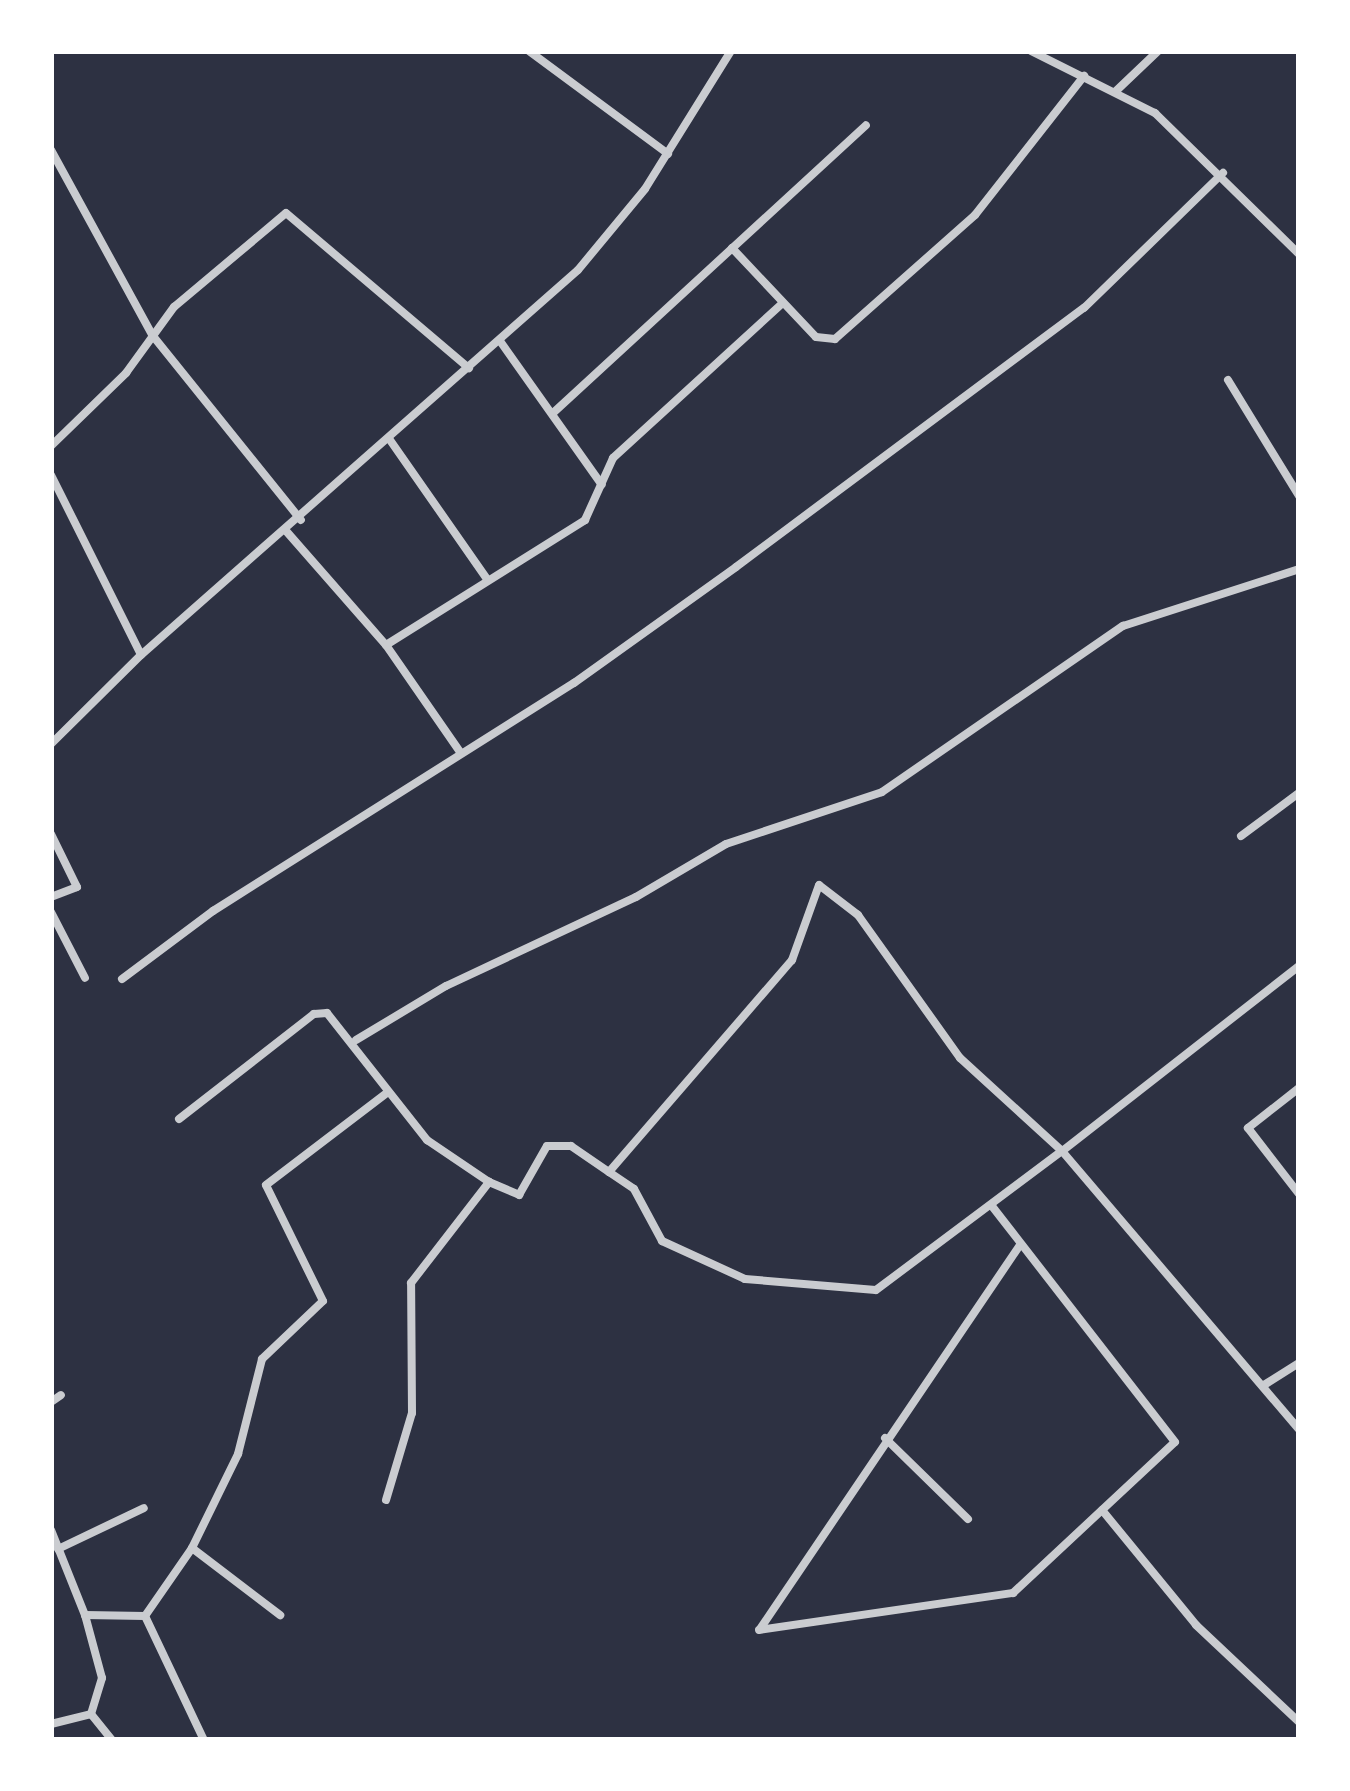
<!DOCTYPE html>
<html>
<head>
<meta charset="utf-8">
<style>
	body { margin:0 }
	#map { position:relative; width:1350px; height:1791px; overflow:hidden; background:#2d3142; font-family:Literata,serif }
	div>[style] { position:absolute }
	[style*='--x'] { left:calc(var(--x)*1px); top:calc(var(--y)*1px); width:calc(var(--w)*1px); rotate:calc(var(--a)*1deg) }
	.minor>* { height:8px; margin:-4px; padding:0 4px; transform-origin:4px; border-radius:4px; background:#caccd0 }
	span { translate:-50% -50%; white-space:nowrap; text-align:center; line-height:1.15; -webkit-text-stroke:12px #fff; paint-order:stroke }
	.frame { position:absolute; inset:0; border:54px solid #fff; pointer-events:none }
</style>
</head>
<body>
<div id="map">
	<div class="minor">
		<div style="--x:529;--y:51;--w:173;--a:36.5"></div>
		<div style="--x:1031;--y:51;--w:139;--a:26.6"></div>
		<div style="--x:1155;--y:113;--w:202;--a:44.4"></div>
		<div style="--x:1116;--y:91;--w:58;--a:-43.6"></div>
		<div style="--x:51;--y:150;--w:212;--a:61.3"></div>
		<div style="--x:153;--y:336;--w:236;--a:51.2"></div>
		<div style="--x:732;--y:248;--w:122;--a:46.7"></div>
		<div style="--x:816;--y:337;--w:19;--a:6"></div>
		<div style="--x:835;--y:339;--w:187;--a:-41.5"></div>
		<div style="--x:975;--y:215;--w:177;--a:-51.9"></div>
		<div style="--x:500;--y:341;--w:176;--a:54.7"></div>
		<div style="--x:1228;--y:380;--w:136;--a:58.5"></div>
		<div style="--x:553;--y:413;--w:425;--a:-42.6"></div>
		<div style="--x:390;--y:440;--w:169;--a:55.1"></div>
		<div style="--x:51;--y:446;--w:105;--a:-44.2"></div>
		<div style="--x:126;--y:373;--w:82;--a:-54"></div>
		<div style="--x:174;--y:307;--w:146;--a:-40"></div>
		<div style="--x:286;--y:213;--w:240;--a:40.3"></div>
		<div style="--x:51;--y:475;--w:201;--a:63.4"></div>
		<div style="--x:287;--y:532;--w:150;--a:48.8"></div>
		<div style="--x:386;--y:645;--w:130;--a:55.3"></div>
		<div style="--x:386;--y:645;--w:235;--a:-32.1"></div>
		<div style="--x:585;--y:520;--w:68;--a:-65.7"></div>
		<div style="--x:613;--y:458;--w:230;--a:-42.4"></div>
		<div style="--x:51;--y:744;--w:127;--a:-44.7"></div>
		<div style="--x:141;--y:655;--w:582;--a:-41.38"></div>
		<div style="--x:578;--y:270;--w:105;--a:-50.4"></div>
		<div style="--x:645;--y:189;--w:163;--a:-58.1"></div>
		<div style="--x:51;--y:834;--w:59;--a:63.9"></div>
		<div style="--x:77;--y:887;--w:28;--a:159"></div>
		<div style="--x:1241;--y:836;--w:72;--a:-36.6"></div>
		<div style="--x:51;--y:912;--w:74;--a:62.7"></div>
		<div style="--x:1299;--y:966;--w:301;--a:142"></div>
		<div style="--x:1062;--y:1151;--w:365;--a:49.6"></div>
		<div style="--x:122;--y:979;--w:114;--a:-36.8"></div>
		<div style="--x:213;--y:911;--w:427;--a:-32.3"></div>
		<div style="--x:574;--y:683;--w:199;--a:-35.6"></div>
		<div style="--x:736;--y:567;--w:434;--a:-36.7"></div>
		<div style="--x:1084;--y:308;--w:194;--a:-44.2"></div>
		<div style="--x:356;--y:1040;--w:105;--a:-31"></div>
		<div style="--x:446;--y:986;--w:210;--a:-25.1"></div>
		<div style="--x:636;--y:897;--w:104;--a:-30.5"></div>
		<div style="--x:726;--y:844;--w:164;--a:-18.4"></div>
		<div style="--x:882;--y:792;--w:293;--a:-34.6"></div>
		<div style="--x:1123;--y:626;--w:185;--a:-17.9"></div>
		<div style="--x:1299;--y:1088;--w:65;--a:141.9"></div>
		<div style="--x:1248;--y:1128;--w:83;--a:52.3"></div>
		<div style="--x:179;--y:1119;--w:171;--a:-37.9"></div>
		<div style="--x:314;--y:1014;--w:13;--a:-4"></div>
		<div style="--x:327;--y:1013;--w:162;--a:51.8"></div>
		<div style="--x:427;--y:1140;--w:75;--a:34.1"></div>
		<div style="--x:489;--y:1182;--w:33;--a:23"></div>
		<div style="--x:519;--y:1195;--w:56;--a:-60.3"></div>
		<div style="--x:547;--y:1146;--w:24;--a:0"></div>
		<div style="--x:571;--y:1146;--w:46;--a:34.4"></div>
		<div style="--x:609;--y:1172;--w:30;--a:34"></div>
		<div style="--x:634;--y:1189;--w:59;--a:61.7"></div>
		<div style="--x:662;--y:1241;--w:91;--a:24.6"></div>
		<div style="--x:745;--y:1279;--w:131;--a:4.8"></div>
		<div style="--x:876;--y:1290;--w:232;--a:-36.8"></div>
		<div style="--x:1062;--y:1151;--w:138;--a:-137.6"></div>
		<div style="--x:960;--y:1058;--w:176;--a:-125.5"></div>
		<div style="--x:858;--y:915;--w:49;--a:-142.4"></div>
		<div style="--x:819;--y:885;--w:80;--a:109.8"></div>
		<div style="--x:792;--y:960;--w:280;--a:130.8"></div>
		<div style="--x:1264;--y:1385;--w:41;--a:-32.2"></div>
		<div style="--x:51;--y:1402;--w:12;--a:-35"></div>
		<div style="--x:885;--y:1438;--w:116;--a:44.3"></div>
		<div style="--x:386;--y:1500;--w:91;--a:-73.4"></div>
		<div style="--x:412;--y:1413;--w:130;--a:-90.4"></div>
		<div style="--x:411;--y:1283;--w:128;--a:-52.3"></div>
		<div style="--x:1102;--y:1510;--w:149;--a:50.7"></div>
		<div style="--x:1196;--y:1625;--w:141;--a:43.3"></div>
		<div style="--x:51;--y:1530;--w:92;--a:68.2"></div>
		<div style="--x:85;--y:1615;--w:60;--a:1"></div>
		<div style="--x:145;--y:1616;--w:83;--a:-55.3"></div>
		<div style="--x:192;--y:1548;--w:105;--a:-63.9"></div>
		<div style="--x:238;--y:1454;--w:98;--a:-75.8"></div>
		<div style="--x:262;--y:1359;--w:84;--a:-43.6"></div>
		<div style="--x:323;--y:1301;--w:129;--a:-116.2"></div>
		<div style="--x:266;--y:1185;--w:153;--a:-37.3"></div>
		<div style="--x:192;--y:1548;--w:111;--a:37.3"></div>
		<div style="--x:58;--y:1549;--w:95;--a:-25.5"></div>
		<div style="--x:85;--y:1615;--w:65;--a:74.9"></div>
		<div style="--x:102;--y:1678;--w:38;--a:107"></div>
		<div style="--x:145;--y:1616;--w:137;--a:64.6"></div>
		<div style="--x:760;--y:1629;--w:465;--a:-55.9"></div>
		<div style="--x:759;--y:1630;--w:257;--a:-8.3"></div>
		<div style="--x:1013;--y:1593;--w:221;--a:-43"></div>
		<div style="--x:1175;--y:1442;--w:300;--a:-127.8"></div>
		<div style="--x:51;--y:1724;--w:41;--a:-14"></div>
		<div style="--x:91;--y:1714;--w:33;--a:51"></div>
	</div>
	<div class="frame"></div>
</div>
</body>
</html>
